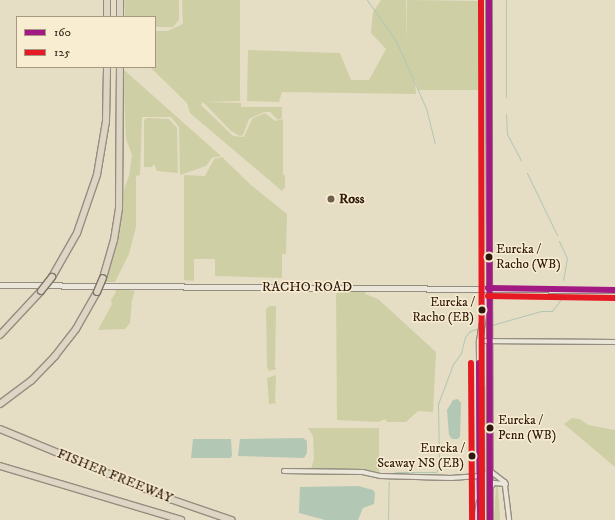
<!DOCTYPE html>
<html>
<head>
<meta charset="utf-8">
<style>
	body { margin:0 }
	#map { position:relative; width:615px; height:520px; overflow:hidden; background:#e6ddc5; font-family:"IM FELL DW Pica",serif }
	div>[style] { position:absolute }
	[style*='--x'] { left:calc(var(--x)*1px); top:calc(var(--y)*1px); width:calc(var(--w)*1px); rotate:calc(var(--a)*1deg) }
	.green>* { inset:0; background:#cfcfa6 }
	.water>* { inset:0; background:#b2c7b4 }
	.stream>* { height:1px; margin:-0.5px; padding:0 0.5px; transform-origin:0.5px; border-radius:0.5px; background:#b2c7b4 }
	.roads { filter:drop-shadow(1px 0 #958d7f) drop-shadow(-1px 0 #958d7f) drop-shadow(0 1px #958d7f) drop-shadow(0 -1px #958d7f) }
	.street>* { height:3.5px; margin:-1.75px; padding:0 1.75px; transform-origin:1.75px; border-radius:1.75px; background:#eae6d9 }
	.secondary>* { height:4.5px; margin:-2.25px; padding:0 2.25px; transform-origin:2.25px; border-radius:2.25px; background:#eae6d9 }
	.highway>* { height:6px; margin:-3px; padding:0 3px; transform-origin:3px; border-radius:3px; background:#ded5c4 }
	.bridges { filter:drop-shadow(1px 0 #7c7366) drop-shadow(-1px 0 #7c7366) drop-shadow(0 1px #7c7366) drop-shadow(0 -1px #7c7366) }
	.highway-bridge>* { height:6px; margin:-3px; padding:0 3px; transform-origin:3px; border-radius:3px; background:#ded5c4 }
	.bus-1>* { height:6px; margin:-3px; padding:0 3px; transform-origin:3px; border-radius:3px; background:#a31984 }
	.bus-2>* { height:6px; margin:-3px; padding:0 3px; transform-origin:3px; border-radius:3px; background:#e51a23 }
	.dots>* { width:11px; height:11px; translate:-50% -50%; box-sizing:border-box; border:2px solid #f8edd0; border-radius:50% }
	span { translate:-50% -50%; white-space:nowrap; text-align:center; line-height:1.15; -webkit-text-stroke:3px #f8edd0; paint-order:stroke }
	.bus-label { font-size:13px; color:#2f190f }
	.left { translate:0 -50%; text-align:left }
	.right { translate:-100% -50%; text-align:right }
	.poi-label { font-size:14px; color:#2f190f; font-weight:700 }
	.street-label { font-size:14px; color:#2f190f }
	.legend { position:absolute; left:16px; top:16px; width:140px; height:52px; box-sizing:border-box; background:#f8edd0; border:1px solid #a89883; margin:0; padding:5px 7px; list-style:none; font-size:12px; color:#2f190f }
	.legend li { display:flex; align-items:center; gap:8px; height:20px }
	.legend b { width:20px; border:1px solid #a89883 }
</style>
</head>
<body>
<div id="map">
	<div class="green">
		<div style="clip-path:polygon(124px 0,179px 0,179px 20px,173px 27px,155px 27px,155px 17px,125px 17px)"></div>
		<div style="clip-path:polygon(182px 0,240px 0,240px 101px,208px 102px,241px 103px,241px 107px,282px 107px,282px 118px,278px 120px,270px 112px,264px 112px,249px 119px,243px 135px,240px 136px,231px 131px,203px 102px,201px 105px,233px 136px,244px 137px,252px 119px,265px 113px,275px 121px,283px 119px,283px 174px,285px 176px,285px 187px,282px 191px,190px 113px,187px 103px,150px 67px,155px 67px,155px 31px,167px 31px,183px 24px)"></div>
		<div style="clip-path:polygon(381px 0,406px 0,407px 45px,407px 0,478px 1px,478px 90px,419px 90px,415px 80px,416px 94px,282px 92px,279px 102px,247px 101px,248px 50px,340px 53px,351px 80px,369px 80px,386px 49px,371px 33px,373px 12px)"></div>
		<div style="clip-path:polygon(123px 69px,221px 156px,212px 158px,206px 166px,180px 175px,179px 127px,171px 117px,142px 117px,140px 175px,136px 176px,136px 227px,129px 254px,115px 282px,106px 282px,117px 244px,124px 189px,129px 176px,132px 155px,126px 139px)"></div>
		<div style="clip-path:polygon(147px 118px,169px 119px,177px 128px,178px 173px,157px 171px,154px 164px,152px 167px,144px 167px,144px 120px)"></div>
		<div style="clip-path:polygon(222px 157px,251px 185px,287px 214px,286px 254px,282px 254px,282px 278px,215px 276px,215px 259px,194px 259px,194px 281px,184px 280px,184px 175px,205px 176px,214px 159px)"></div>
		<div style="clip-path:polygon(114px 288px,135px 291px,132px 300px,130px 323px,125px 329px,98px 330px,112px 304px,111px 300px,116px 292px)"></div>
		<div style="clip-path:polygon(340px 290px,367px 291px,365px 294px,378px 299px,436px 352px,433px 412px,418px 411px,406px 422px,387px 422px,385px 419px,378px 422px,337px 420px,336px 294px)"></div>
		<div style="clip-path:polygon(276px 306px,275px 368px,277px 369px,269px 371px,267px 368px,266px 309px,269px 306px)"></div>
		<div style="clip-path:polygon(276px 375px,275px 402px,277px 403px,269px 404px,267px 378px)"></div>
		<div style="clip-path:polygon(482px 385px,486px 385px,486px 426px,482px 424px)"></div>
		<div style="clip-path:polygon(572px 418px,580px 419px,588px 425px,615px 430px,615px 467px,564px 424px)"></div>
		<div style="clip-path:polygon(308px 428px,379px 428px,379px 472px,311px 469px,314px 459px,313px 436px)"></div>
		<div style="clip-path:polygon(483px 431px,485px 432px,487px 473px,482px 472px)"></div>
		<div style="clip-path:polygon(496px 485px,498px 488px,500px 520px,494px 520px)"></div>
	</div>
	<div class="water">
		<div style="clip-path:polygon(458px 399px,461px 403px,460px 436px,458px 439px,452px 439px,449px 435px,447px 410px,453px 400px)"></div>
		<div style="clip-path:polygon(303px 438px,307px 441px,307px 453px,304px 458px,238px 456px,240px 439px)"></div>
		<div style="clip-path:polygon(193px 439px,231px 439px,232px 456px,230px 458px,191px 458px)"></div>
		<div style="clip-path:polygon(358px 486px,373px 490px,375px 493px,374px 504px,363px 508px,358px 520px,325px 520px,299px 513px,300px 487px)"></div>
	</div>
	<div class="stream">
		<div style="--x:367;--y:0;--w:50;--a:54.7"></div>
		<div style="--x:396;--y:41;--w:73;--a:65.9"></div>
		<div style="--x:426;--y:108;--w:36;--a:76"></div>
		<div style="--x:506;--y:0;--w:97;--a:90"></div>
		<div style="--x:506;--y:114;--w:20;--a:87"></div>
		<div style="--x:507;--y:134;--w:30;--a:62"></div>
		<div style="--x:527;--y:173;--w:69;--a:64.2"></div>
		<div style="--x:559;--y:241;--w:19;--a:65"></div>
		<div style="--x:567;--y:258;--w:22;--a:100"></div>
		<div style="--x:492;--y:325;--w:51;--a:-15.9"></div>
		<div style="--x:541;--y:311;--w:11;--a:0"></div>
		<div style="--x:552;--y:311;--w:15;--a:-53"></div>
		<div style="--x:439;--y:458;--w:54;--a:-91.1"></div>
		<div style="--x:438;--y:404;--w:43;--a:-69.4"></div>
		<div style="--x:453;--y:364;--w:14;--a:-54"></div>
		<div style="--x:461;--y:353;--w:16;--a:-76"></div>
		<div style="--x:465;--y:337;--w:8;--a:-50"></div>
		<div style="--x:470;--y:331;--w:9;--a:-18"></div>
		<div style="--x:389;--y:474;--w:8;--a:-14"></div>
		<div style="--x:397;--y:472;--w:39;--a:0"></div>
		<div style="--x:436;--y:472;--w:4;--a:-56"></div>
		<div style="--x:388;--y:520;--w:39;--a:-89"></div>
	</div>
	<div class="roads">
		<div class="street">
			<div style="--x:479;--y:341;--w:136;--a:0.4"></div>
			<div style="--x:489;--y:470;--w:20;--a:37"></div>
			<div style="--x:505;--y:482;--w:38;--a:83"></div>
			<div style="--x:284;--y:471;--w:79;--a:0.7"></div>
			<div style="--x:363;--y:472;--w:18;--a:13"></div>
			<div style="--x:381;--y:476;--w:70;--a:1.6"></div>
			<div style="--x:451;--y:478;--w:28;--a:-4"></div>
			<div style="--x:490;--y:488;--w:6;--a:-51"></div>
			<div style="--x:494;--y:483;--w:12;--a:5"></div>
		</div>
		<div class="secondary">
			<div style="--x:489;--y:0;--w:520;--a:89.89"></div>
			<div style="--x:0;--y:285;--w:615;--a:0.47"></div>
			<div style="--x:480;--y:504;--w:163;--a:-90.4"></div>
			<div style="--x:479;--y:341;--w:46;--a:-81.2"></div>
		</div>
		<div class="highway">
			<div style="--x:107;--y:0;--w:17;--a:90"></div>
			<div style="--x:120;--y:0;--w:17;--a:90"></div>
			<div style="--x:52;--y:277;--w:51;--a:-60.4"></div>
			<div style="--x:77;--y:233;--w:61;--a:-71"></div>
			<div style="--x:97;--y:175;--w:55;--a:-80.5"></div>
			<div style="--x:106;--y:121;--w:54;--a:-88.9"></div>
			<div style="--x:103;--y:278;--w:40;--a:-74"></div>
			<div style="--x:114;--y:240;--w:32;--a:-81"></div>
			<div style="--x:119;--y:208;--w:141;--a:-89.6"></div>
			<div style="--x:0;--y:335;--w:60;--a:-47"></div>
			<div style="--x:0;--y:404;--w:39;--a:-37"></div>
			<div style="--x:31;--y:381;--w:35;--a:-46"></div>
			<div style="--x:55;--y:356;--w:34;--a:-52"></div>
			<div style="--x:76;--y:329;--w:43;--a:-60.4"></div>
			<div style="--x:0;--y:429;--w:184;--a:22.4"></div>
			<div style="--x:170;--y:499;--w:65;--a:19"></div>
			<div style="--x:0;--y:466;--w:189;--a:16.6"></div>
			<div style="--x:477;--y:520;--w:18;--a:-81"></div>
		</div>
	</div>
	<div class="bridges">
		<div class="highway-bridge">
			<div style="--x:41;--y:291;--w:18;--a:-52"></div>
			<div style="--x:97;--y:292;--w:15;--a:-67"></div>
		</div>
	</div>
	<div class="bus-1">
		<div style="--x:489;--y:0;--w:520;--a:89.89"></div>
		<div style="--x:488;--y:288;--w:127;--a:0.9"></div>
		<div style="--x:479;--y:363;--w:157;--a:89.6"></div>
	</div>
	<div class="bus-2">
		<div style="--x:481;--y:0;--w:520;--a:89.89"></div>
		<div style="--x:488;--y:296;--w:127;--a:0.9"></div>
		<div style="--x:471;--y:363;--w:157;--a:89.6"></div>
	</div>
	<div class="dots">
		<div style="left:331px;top:199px;background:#6f5e4f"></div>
		<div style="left:489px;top:257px;background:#2f190f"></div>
		<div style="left:482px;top:310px;background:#2f190f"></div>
		<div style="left:490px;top:428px;background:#2f190f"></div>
		<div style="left:472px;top:456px;background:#2f190f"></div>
	</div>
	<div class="bus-label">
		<span class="left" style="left:496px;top:257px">Eureka /<br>Racho (WB)</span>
		<span class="right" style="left:474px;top:310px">Eureka /<br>Racho (EB)</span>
		<span class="left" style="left:498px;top:428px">Eureka /<br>Penn (WB)</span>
		<span class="right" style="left:464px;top:456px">Eureka /<br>Seaway NS (EB)</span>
	</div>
	<div class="poi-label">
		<span class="left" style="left:339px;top:199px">Ross</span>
	</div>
	<div class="street-label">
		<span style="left:307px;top:287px">RACHO ROAD</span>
		<span style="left:115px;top:476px;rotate:22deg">FISHER FREEWAY</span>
	</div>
	<ul class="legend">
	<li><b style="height:5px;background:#a31984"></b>160</li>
	<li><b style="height:5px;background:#e51a23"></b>125</li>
	</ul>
</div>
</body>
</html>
